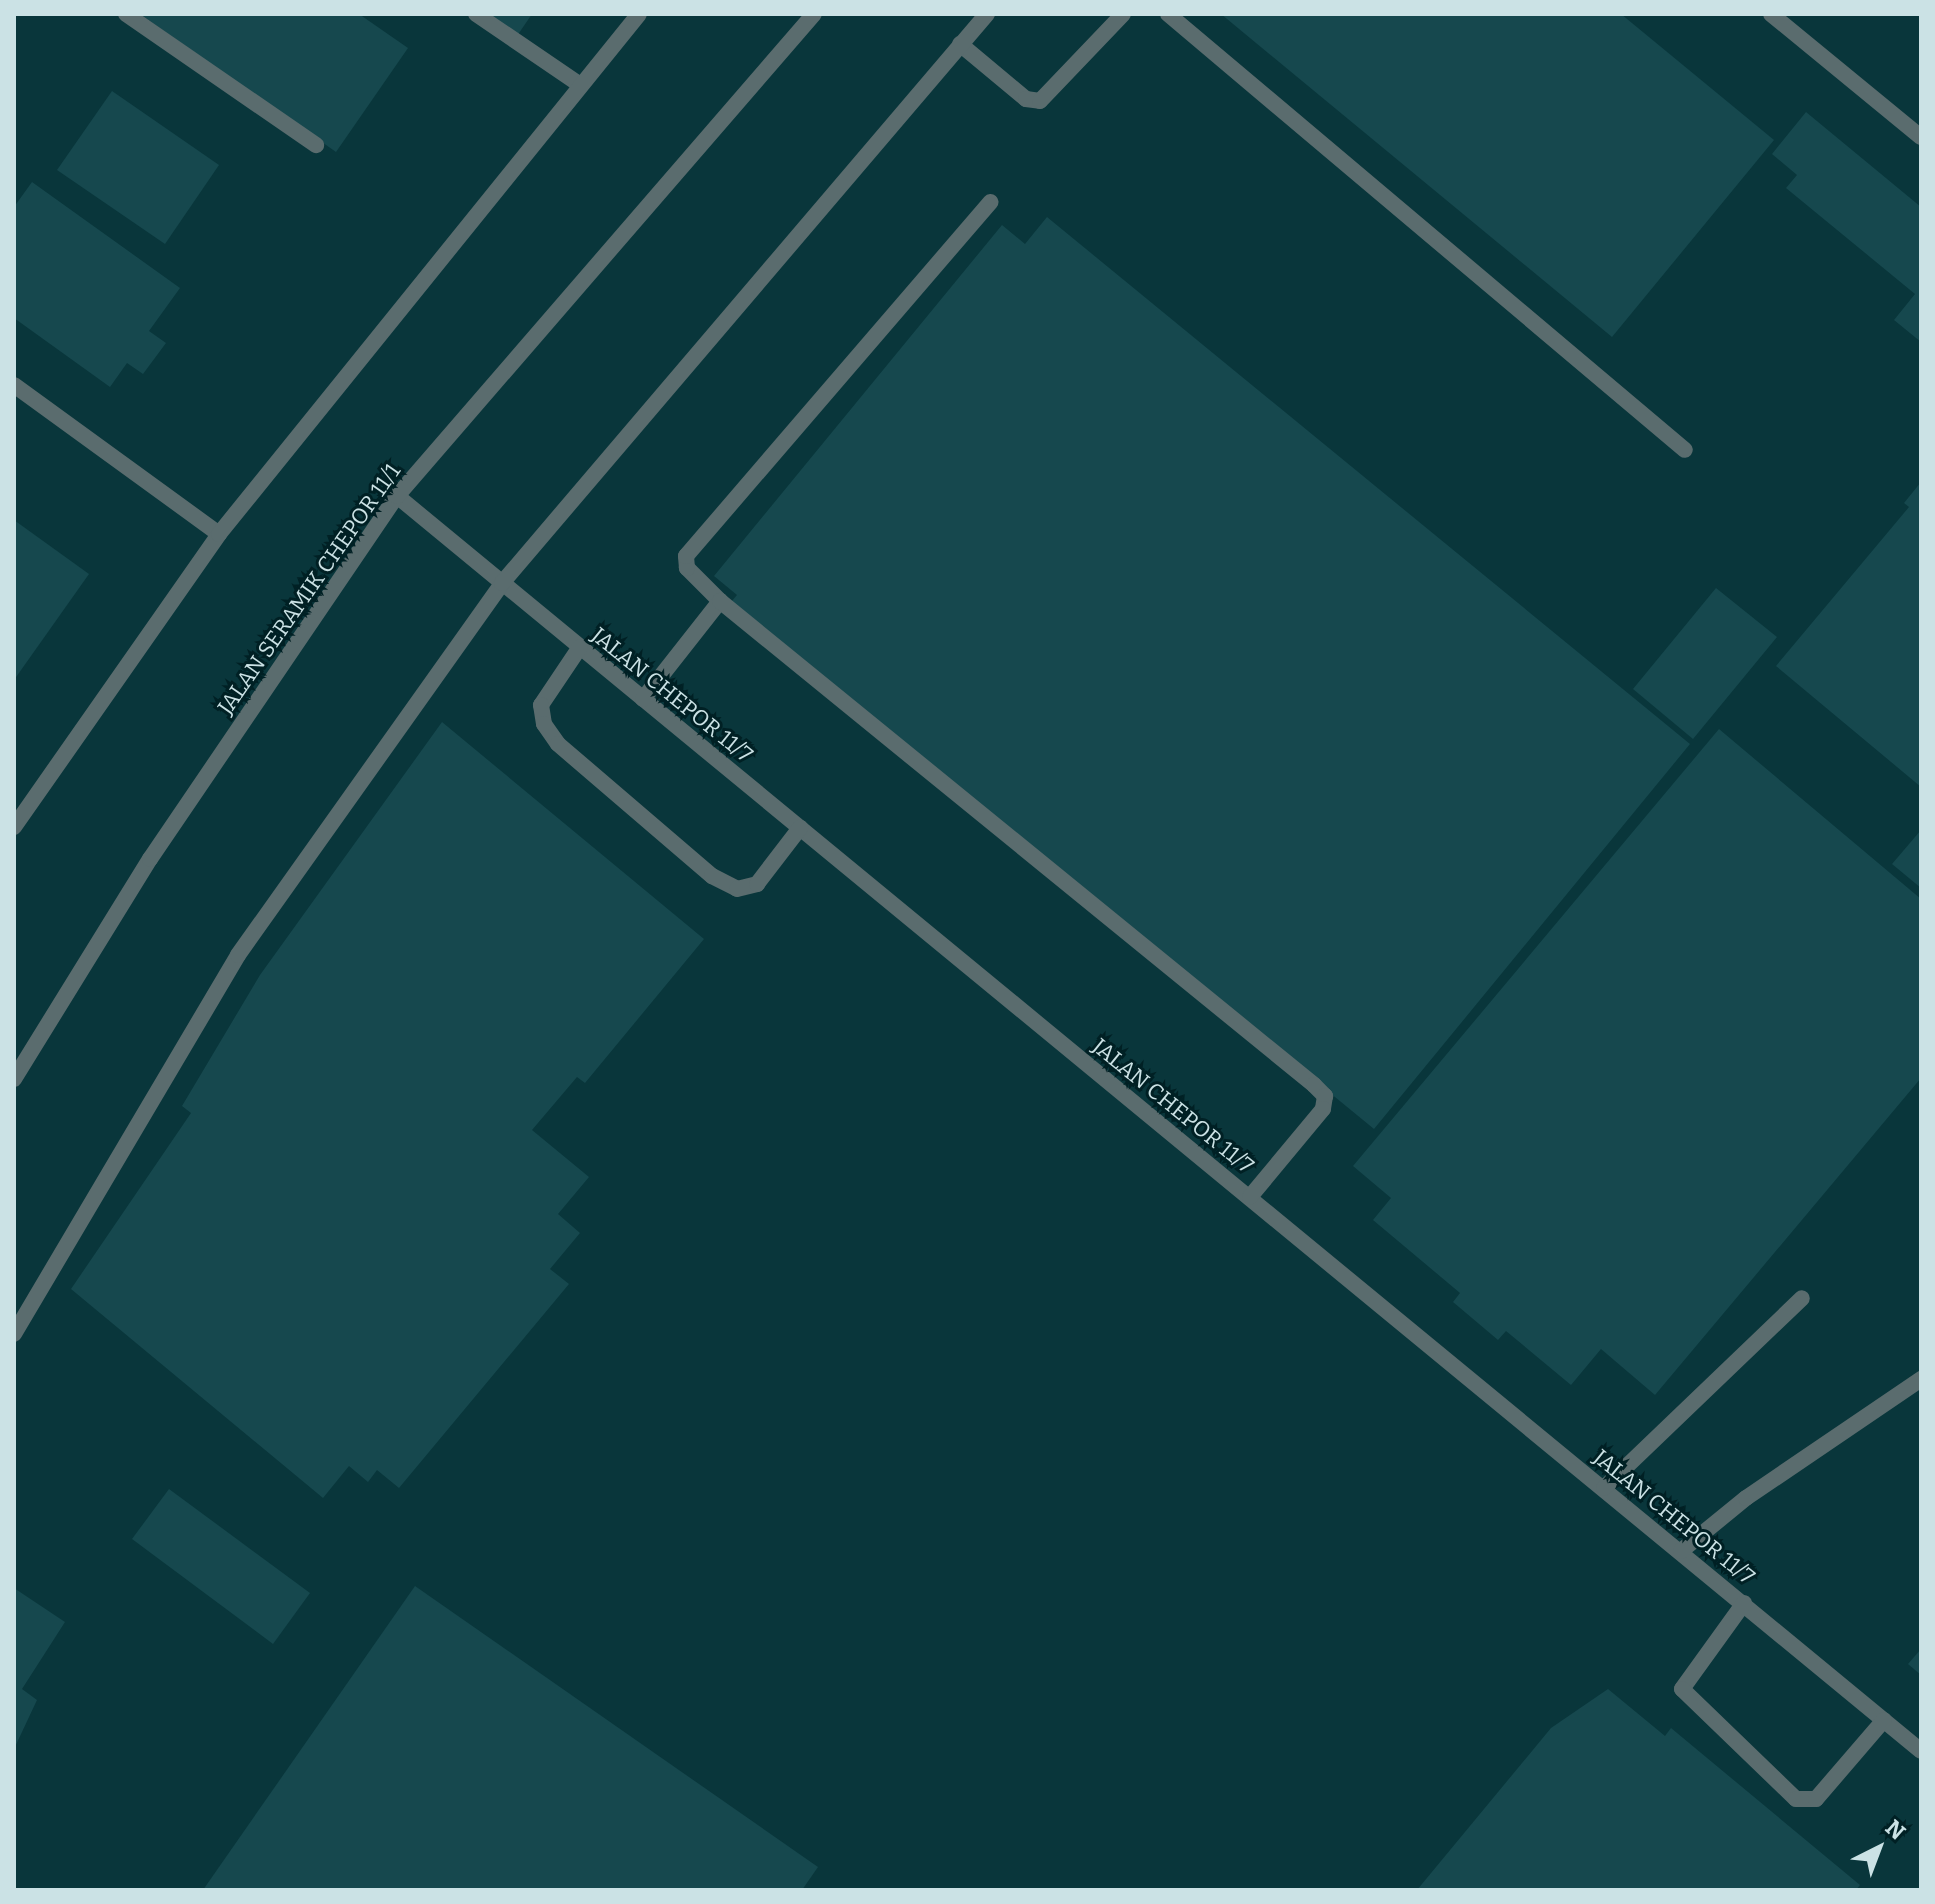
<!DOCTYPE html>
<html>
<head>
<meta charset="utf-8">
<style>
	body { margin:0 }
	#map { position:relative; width:1935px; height:1904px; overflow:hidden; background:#072a2e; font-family:Bitter,serif }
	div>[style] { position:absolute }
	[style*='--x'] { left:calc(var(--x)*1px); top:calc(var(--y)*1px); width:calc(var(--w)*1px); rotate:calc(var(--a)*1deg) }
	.built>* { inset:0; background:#09363b }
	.building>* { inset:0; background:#16484e }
	.service>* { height:16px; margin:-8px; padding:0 8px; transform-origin:8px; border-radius:8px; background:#5a6c6e }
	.minor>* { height:16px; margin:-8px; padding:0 8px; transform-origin:8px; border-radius:8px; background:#5a6c6e }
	span { translate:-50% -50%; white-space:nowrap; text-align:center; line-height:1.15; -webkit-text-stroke:6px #002024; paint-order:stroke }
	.street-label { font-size:22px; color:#cbe2e5 }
	.frame { position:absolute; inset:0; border:16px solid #cbe2e5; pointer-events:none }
	.north { position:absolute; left:1839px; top:1808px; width:80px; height:80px; -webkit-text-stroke:6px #002024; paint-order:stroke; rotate:42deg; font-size:22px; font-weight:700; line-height:32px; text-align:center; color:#cbe2e5 }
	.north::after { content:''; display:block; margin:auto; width:28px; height:36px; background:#cbe2e5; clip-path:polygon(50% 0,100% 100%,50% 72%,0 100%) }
</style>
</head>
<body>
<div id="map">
	<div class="built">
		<div style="clip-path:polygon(14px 14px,1921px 14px,1921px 1890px,14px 1890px)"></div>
	</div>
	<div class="building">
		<div style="clip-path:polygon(140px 14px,359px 14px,408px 48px,336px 152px)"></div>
		<div style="clip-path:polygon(485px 14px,532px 14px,517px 36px)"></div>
		<div style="clip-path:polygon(1221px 14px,1621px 14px,1774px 140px,1612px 337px)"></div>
		<div style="clip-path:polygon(112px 91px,219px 165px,165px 244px,57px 170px)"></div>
		<div style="clip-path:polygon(1806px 112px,1921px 207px,1921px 342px,1894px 320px,1915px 294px,1786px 188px,1797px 175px,1772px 154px)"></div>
		<div style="clip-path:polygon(32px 182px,180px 288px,149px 331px,166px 343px,143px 374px,127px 363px,110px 387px,14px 318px,14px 207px)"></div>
		<div style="clip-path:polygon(1047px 217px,1690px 744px,1374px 1129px,731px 602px,737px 595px,714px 576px,1002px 225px,1025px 244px)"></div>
		<div style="clip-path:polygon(1921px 482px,1921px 787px,1776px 666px,1909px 507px,1904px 503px)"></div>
		<div style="clip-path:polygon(14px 520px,89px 574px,14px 680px)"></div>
		<div style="clip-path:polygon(1716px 588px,1777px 637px,1693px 739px,1633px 689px)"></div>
		<div style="clip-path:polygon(442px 722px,704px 939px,585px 1083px,577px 1077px,532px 1130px,589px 1177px,558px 1214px,580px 1233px,550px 1269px,569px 1284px,399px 1488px,377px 1470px,368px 1482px,349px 1466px,323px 1498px,71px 1289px,191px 1113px,182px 1106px,260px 975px)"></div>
		<div style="clip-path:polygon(1719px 729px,1921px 899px,1921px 1078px,1655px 1395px,1601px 1349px,1571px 1385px,1506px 1331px,1498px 1340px,1453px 1302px,1460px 1293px,1373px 1220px,1391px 1198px,1353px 1166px)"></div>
		<div style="clip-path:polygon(1921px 830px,1921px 888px,1892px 864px)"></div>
		<div style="clip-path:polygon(169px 1489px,310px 1593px,273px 1644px,132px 1539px)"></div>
		<div style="clip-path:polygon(415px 1586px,818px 1867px,802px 1890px,203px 1890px)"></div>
		<div style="clip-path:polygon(14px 1588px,65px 1622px,22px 1689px,37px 1700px,14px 1749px)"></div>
		<div style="clip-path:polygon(1921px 1649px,1921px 1675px,1908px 1664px)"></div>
		<div style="clip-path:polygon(1608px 1689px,1665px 1736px,1671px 1728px,1860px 1885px,1856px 1890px,1417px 1890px,1551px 1728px)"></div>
	</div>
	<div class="service">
		<div style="--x:126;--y:14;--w:231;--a:34.6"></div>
		<div style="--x:476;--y:14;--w:125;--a:34.2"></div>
		<div style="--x:1168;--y:14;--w:676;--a:40.14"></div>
		<div style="--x:960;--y:44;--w:86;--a:39.8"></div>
		<div style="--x:1026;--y:99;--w:14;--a:8"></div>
		<div style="--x:1040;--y:101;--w:120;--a:-46.3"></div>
		<div style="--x:14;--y:385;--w:253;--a:36"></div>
		<div style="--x:397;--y:496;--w:1974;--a:39.47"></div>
		<div style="--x:720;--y:601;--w:47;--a:-135"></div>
		<div style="--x:687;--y:568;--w:12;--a:-95"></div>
		<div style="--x:686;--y:556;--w:467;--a:-49.3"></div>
		<div style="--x:580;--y:647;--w:70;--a:123.9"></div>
		<div style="--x:541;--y:705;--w:19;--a:81"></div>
		<div style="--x:544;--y:724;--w:24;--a:55"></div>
		<div style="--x:558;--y:744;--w:203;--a:40.6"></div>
		<div style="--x:712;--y:876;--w:28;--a:27"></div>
		<div style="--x:737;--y:889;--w:21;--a:-14"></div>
		<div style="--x:757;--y:884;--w:71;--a:-52.5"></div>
		<div style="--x:643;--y:699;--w:125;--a:-51.8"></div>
		<div style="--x:720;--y:601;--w:766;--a:39.17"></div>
		<div style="--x:1314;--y:1085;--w:16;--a:45"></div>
		<div style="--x:1325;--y:1096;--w:13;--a:99"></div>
		<div style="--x:1323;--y:1109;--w:114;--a:129.7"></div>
		<div style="--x:1604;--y:1488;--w:274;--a:-43.8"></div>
		<div style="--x:1681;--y:1551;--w:84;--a:-39.2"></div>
		<div style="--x:1746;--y:1498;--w:212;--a:-34.2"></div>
		<div style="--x:1744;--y:1603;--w:106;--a:125.8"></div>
		<div style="--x:1682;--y:1689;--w:158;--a:44"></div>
		<div style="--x:1796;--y:1799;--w:20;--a:0"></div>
		<div style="--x:1816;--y:1799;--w:104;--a:-49.3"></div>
	</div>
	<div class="minor">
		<div style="--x:1771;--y:14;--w:194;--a:39.4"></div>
		<div style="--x:14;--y:827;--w:358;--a:-55"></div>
		<div style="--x:219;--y:534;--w:668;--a:-51.07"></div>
		<div style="--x:14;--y:1079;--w:259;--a:-58.3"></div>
		<div style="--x:150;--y:859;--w:439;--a:-55.8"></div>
		<div style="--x:397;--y:496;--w:637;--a:-49.14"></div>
		<div style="--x:14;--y:1334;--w:440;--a:-59.4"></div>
		<div style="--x:238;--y:955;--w:456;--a:-54.6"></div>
		<div style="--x:502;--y:583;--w:748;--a:-49.56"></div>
	</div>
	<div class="street-label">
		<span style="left:309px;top:589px;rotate:-55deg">JALAN SERAMIK CHEPOR 11/1</span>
		<span style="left:672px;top:695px;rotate:39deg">JALAN CHEPOR 11/7</span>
		<span style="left:1173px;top:1106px;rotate:39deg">JALAN CHEPOR 11/7</span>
		<span style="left:1674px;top:1517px;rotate:39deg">JALAN CHEPOR 11/7</span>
	</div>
	<div class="frame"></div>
	<div class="north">N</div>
</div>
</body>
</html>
